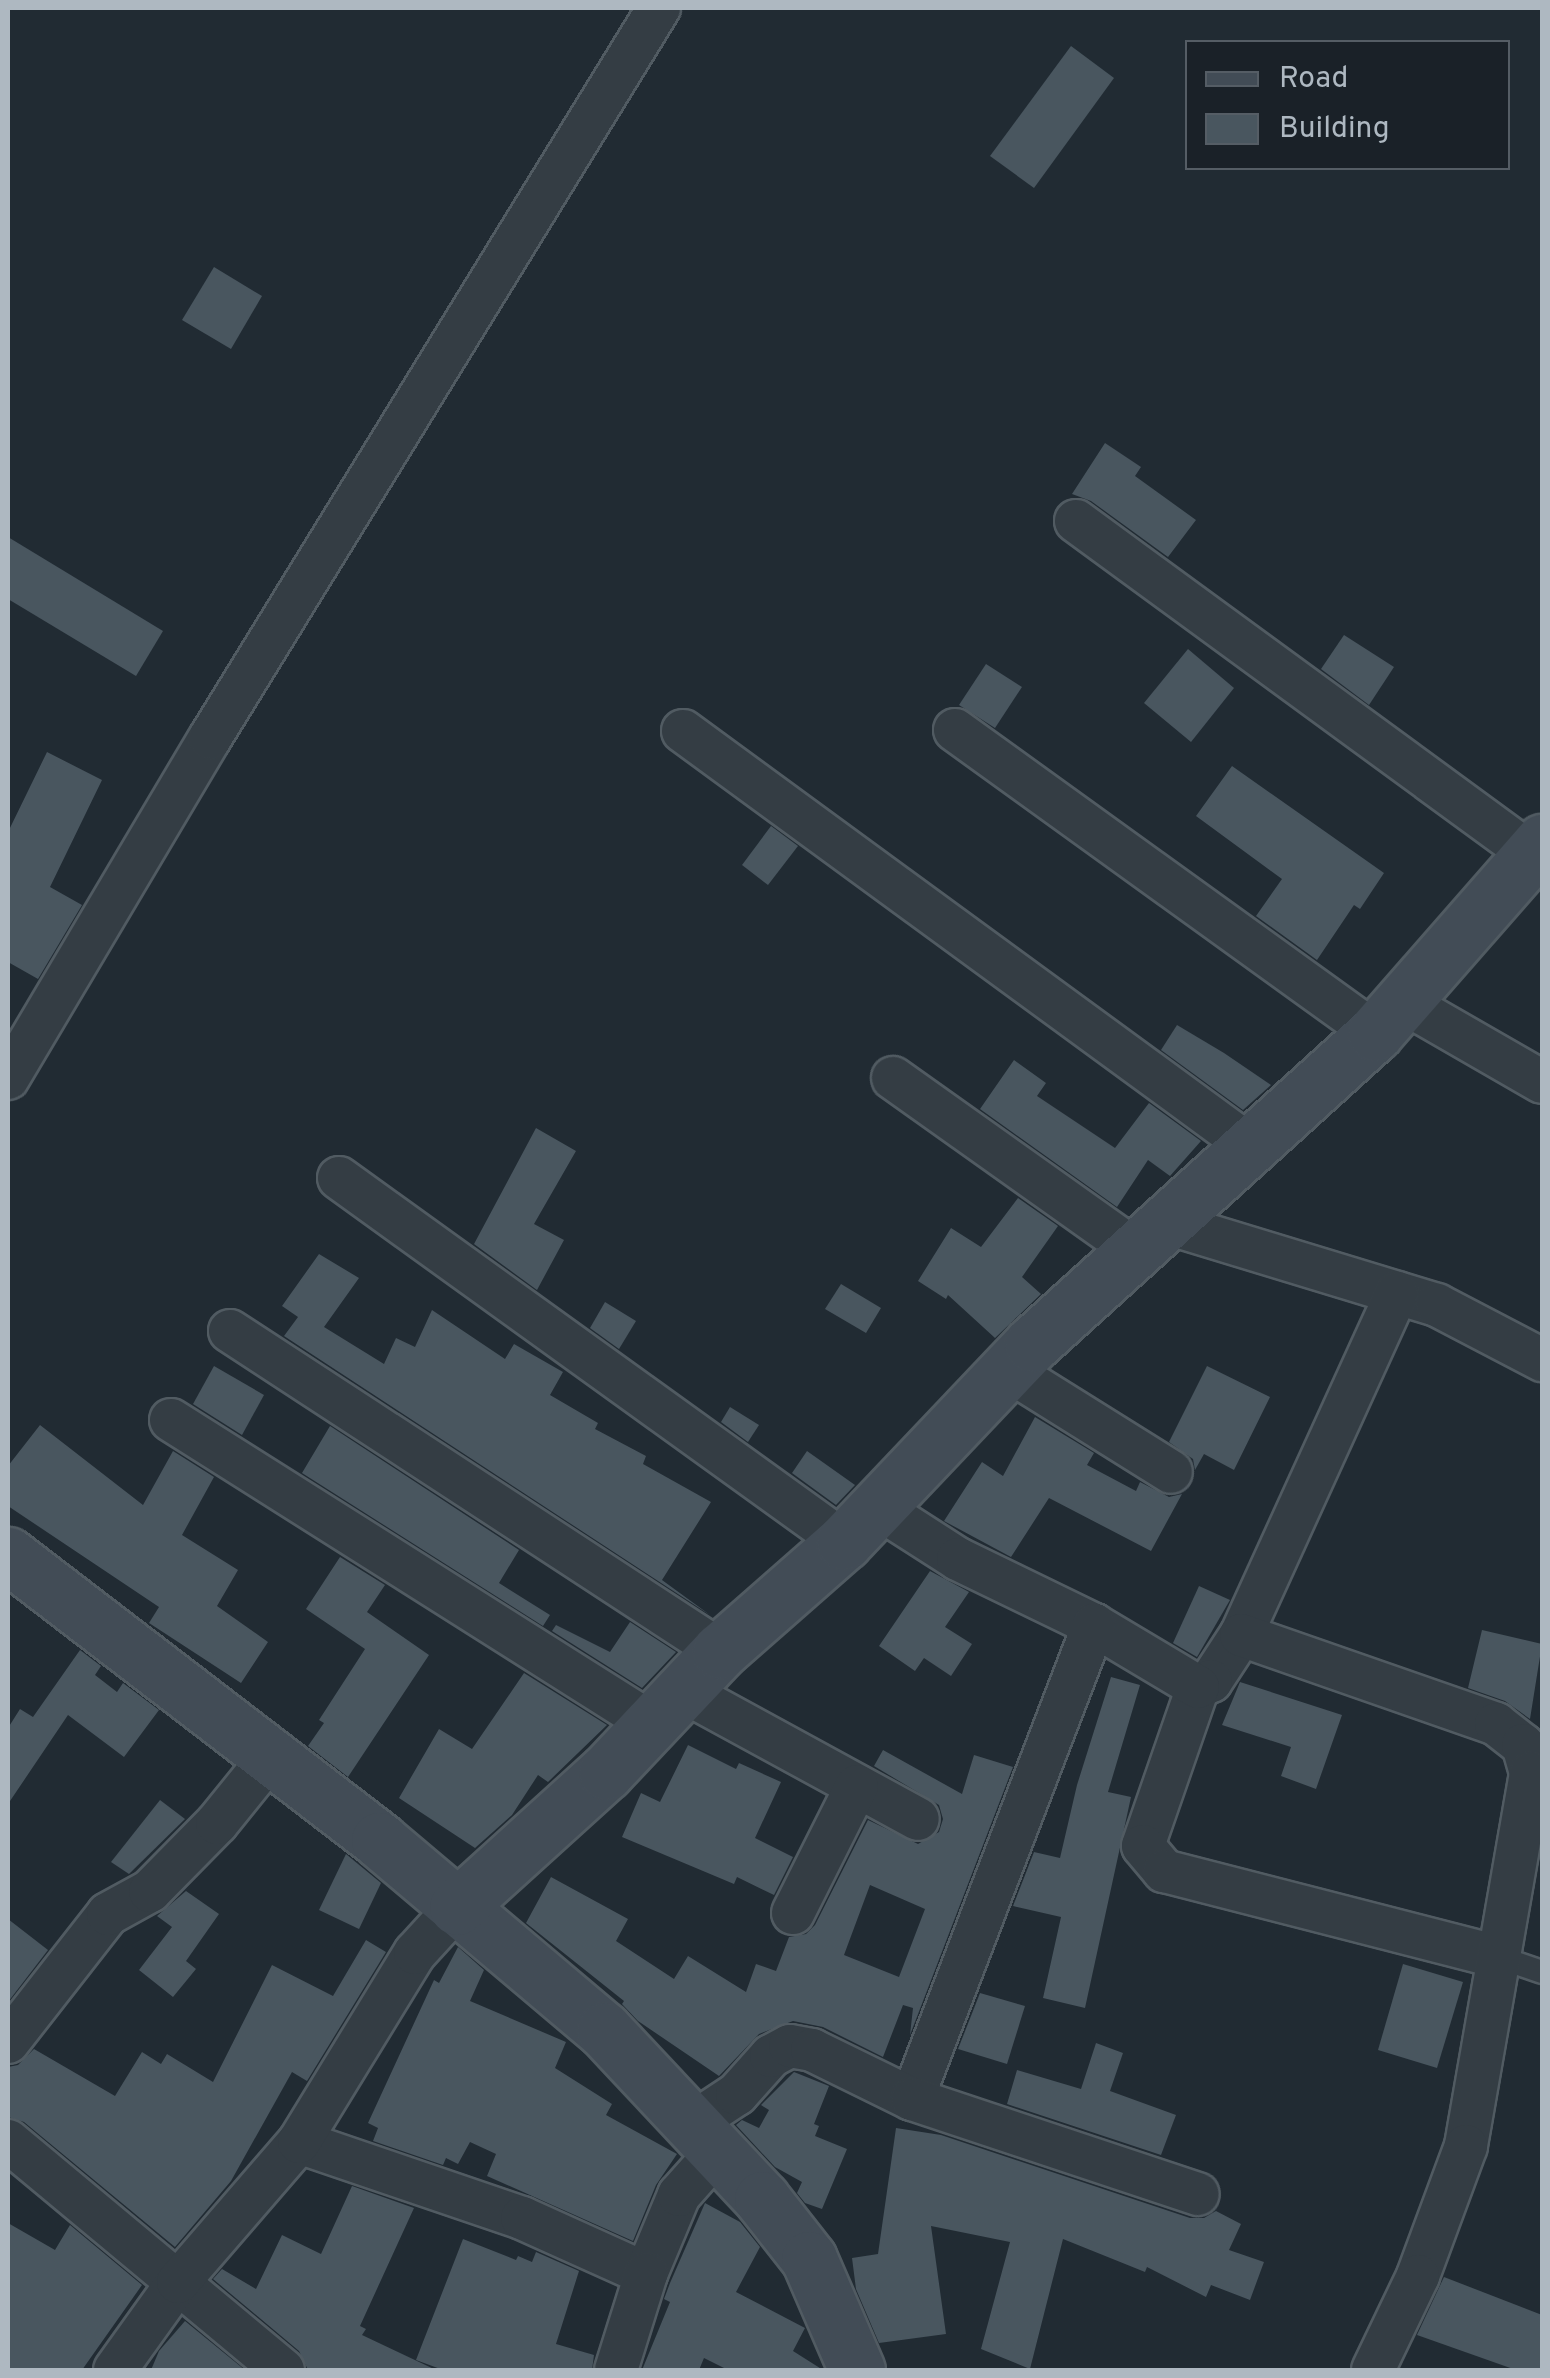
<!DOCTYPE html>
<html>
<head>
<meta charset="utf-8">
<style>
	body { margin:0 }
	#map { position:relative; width:1550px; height:2378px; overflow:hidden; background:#212b33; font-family:Overpass,sans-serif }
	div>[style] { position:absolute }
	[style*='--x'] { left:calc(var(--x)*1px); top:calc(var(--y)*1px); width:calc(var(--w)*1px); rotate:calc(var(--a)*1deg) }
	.building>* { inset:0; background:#49565f }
	.roads { filter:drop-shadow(2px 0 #515b62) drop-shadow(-2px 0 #515b62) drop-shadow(0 2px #515b62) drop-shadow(0 -2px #515b62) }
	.lane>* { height:22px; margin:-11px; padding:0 11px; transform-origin:11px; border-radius:11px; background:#343d44 }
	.street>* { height:42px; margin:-21px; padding:0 21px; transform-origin:21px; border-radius:21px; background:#343d44 }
	.secondary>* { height:55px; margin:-27.5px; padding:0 27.5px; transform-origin:27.5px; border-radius:27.5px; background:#424c56 }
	span { translate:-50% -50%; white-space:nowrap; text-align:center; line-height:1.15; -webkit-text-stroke:8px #1a2128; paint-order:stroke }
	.frame { position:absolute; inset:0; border:10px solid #aeb8c1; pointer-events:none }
	.legend { position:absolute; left:1185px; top:40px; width:325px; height:130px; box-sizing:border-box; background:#1a2128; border:2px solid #555d65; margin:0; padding:12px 18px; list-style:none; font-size:30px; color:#aeb8c1 }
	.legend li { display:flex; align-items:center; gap:20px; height:50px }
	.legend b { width:50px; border:2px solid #555d65 }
</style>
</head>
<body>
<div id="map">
	<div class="building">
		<div style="clip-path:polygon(1071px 46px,1114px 78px,1034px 188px,990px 156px)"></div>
		<div style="clip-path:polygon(214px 267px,262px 296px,231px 349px,182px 320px)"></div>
		<div style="clip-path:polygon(1105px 443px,1141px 467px,1135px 476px,1196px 520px,1168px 557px,1091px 501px,1072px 494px)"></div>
		<div style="clip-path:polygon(8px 537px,163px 631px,136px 676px,8px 599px)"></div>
		<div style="clip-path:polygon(1344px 635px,1394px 667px,1369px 705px,1321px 669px)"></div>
		<div style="clip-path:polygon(1188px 649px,1234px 688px,1191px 742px,1144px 703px)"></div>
		<div style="clip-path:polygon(986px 664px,1022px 687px,995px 728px,959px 705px)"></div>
		<div style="clip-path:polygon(47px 752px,102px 780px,50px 887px,82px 905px,38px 979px,8px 962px,8px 832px)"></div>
		<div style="clip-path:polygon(1232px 766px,1384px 873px,1360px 909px,1354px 905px,1317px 960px,1256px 916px,1282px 879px,1196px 816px)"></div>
		<div style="clip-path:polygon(771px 826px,798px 846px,768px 885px,742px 865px)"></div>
		<div style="clip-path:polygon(1177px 1025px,1224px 1053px,1271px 1085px,1243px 1110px,1161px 1050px)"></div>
		<div style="clip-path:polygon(1014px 1060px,1046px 1083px,1037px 1096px,1115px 1148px,1149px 1103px,1201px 1141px,1170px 1176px,1148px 1160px,1117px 1207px,980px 1109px)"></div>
		<div style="clip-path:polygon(536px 1128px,576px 1151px,534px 1224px,564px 1240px,537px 1290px,474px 1244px)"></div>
		<div style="clip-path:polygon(1018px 1198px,1058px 1226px,1022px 1277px,1041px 1294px,995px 1338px,948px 1295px,946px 1299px,918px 1281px,951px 1228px,981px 1247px)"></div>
		<div style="clip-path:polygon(319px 1254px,359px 1278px,324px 1327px,384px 1364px,396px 1338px,415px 1347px,432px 1310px,505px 1359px,514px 1344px,563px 1372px,550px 1395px,598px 1423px,595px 1429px,646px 1456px,643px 1464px,711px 1502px,662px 1580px,710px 1615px,284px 1336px,298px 1317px,282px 1306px)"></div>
		<div style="clip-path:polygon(841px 1284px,881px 1308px,866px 1333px,825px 1309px)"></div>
		<div style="clip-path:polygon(605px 1302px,636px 1321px,619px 1349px,590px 1328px)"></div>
		<div style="clip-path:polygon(214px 1366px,264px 1395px,242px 1435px,193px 1404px)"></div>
		<div style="clip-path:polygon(1207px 1366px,1270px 1397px,1234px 1470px,1204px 1454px,1195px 1470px,1193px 1459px,1169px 1442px)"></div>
		<div style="clip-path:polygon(730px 1407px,759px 1425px,748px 1442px,721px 1422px)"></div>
		<div style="clip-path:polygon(1035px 1417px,1094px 1453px,1087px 1465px,1136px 1491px,1140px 1482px,1169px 1497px,1182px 1494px,1151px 1551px,1049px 1498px,1011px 1557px,944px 1521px,982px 1462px,1003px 1476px)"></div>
		<div style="clip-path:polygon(40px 1425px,143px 1505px,173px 1451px,214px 1477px,182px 1535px,238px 1570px,217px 1606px,268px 1642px,241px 1683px,149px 1623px,159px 1607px,8px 1506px,8px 1466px)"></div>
		<div style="clip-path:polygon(330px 1426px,519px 1550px,499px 1583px,550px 1615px,543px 1626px,302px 1473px)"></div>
		<div style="clip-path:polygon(807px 1451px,855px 1485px,836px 1505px,792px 1473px)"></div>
		<div style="clip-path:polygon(340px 1557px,385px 1585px,367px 1612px,429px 1655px,348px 1777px,308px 1746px,324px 1723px,319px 1720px,365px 1649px,306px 1609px)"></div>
		<div style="clip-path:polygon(930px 1571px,969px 1592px,945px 1627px,972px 1644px,951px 1676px,924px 1658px,915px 1671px,879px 1646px)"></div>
		<div style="clip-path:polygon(1199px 1586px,1230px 1600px,1197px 1657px,1173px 1643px)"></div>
		<div style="clip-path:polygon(630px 1622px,676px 1652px,642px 1688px,552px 1631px,556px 1625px,610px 1652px)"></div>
		<div style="clip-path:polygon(1482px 1630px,1542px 1644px,1530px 1719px,1505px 1701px,1468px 1688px)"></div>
		<div style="clip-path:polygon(80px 1650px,101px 1666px,95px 1675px,117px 1692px,123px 1683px,159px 1710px,124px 1757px,68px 1715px,8px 1804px,8px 1728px,20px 1709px,33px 1717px)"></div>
		<div style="clip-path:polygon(524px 1673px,607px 1725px,548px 1782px,538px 1775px,512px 1815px,475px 1848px,399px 1798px,439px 1729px,472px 1749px)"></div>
		<div style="clip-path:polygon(1111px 1677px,1140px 1685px,1108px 1792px,1131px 1797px,1085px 2008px,1043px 1998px,1061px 1917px,1013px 1906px,1034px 1852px,1060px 1858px,1077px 1785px)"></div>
		<div style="clip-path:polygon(1240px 1682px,1342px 1715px,1316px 1789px,1281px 1776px,1291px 1747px,1222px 1725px)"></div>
		<div style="clip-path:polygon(688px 1745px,736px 1769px,739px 1763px,781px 1782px,755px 1838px,793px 1857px,774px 1895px,737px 1877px,734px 1884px,622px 1837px,641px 1793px,660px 1802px)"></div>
		<div style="clip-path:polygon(evenodd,883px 1750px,962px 1794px,974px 1755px,1013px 1767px,910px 2035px,913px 2008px,903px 2005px,883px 2057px,823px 2027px,793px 2021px,759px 2034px,719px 2076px,638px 2021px,622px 2004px,624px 2001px,526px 1923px,551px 1877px,628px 1919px,616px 1941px,674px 1979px,688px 1956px,746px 1992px,756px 1964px,776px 1971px,789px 1937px,806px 1934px,815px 1925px,868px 1820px,918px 1844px,939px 1832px,943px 1819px,939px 1805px,874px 1766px,883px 1750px,870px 1885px,925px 1909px,899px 1977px,844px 1955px,870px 1885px)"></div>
		<div style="clip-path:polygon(160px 1800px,185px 1819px,129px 1874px,111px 1862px)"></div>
		<div style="clip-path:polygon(346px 1854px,381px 1883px,359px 1929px,319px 1910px)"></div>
		<div style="clip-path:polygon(186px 1891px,219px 1914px,186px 1961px,196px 1969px,173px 1997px,139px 1970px,172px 1927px,157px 1916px)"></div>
		<div style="clip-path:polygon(8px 1919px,48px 1950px,8px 2002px)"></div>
		<div style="clip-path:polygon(366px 1940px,386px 1952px,307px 2081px,292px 2072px,231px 2181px,175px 2247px,24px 2122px,8px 2117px,8px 2067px,18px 2065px,34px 2049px,115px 2096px,142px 2052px,161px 2064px,167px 2054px,213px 2082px,272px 1965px,333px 1996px)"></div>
		<div style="clip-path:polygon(458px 1947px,484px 1970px,470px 2001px,566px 2042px,555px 2068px,612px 2104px,606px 2115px,677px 2154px,656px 2185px,633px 2241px,487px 2176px,496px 2154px,470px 2142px,458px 2164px,446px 2158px,443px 2165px,373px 2141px,378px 2128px,368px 2123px,434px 1980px,439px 1983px)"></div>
		<div style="clip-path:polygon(1403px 1964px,1463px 1982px,1437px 2068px,1378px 2050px)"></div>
		<div style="clip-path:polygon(980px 1993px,1025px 2006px,1007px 2064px,958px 2049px)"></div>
		<div style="clip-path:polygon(1096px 2043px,1123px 2053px,1110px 2091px,1176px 2115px,1161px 2155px,1007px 2104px,1017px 2070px,1081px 2089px)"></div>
		<div style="clip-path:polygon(794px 2072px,829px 2086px,814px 2124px,819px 2126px,815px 2136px,847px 2149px,822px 2209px,805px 2203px,797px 2193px,802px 2182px,775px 2167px,736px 2125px,742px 2120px,759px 2128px,769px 2110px,761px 2105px)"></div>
		<div style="clip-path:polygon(896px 2128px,941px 2135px,1190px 2218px,1204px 2218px,1216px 2211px,1241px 2224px,1229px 2250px,1264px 2262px,1250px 2300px,1211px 2285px,1206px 2297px,1147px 2267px,1145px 2272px,1063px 2239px,1030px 2369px,981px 2349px,1010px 2242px,931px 2226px,946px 2334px,879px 2343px,856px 2289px,852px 2258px,878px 2254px)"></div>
		<div style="clip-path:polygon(352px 2186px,414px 2208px,360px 2326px,366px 2329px,362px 2335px,436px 2370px,308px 2370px,299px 2351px,213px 2279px,222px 2269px,256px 2289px,282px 2235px,321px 2254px)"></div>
		<div style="clip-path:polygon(705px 2203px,740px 2222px,760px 2247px,736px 2292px,805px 2328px,793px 2351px,823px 2370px,728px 2370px,704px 2358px,699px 2370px,642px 2370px,670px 2302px,664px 2299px,670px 2283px)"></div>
		<div style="clip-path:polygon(8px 2223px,55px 2250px,70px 2225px,142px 2285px,82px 2370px,8px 2370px)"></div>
		<div style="clip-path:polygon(463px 2239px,516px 2260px,518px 2256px,532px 2262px,536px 2252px,579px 2271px,556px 2344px,594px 2355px,592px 2370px,443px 2370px,416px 2360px)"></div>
		<div style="clip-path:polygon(1444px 2277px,1542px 2315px,1542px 2370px,1516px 2370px,1417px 2335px)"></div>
		<div style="clip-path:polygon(185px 2321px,245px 2370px,151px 2370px,159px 2351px)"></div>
	</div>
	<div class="roads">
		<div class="lane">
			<div style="--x:1498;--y:1957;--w:46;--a:18.8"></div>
		</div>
		<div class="street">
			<div style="--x:1076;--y:521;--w:564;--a:36.2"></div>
			<div style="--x:955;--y:730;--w:518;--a:35.81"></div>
			<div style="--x:683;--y:731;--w:703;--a:36.2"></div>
			<div style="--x:1403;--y:1002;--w:160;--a:29.9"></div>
			<div style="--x:8;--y:1078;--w:395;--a:-59.3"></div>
			<div style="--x:210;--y:738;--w:857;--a:-58.41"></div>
			<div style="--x:893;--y:1078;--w:298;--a:35.4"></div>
			<div style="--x:339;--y:1178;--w:623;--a:35.78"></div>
			<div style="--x:1167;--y:1223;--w:282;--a:16.9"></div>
			<div style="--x:1437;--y:1305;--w:119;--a:27.6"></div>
			<div style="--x:1397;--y:1293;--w:376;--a:114.5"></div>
			<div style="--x:1241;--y:1635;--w:55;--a:123.1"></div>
			<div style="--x:1211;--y:1681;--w:14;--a:155"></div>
			<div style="--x:1198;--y:1687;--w:168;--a:109.1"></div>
			<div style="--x:1143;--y:1846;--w:33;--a:50"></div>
			<div style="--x:1164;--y:1871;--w:345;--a:14.4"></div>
			<div style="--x:230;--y:1331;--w:585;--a:33.15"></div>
			<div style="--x:1008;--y:1370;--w:192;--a:32"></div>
			<div style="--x:171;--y:1420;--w:569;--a:32.29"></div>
			<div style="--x:877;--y:1507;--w:96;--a:32.7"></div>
			<div style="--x:958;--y:1559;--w:151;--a:25.9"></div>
			<div style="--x:1094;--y:1625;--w:121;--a:30.8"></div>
			<div style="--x:1241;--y:1635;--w:270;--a:19.2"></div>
			<div style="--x:1496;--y:1724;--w:34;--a:38"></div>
			<div style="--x:1523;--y:1745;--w:29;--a:74"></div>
			<div style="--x:1531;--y:1773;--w:379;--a:99.9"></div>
			<div style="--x:1466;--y:2146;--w:139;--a:110.3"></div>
			<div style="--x:1418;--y:2276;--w:104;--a:115.6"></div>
			<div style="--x:685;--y:1692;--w:265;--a:28.6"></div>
			<div style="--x:793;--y:1913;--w:142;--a:-63.3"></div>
			<div style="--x:8;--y:2042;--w:162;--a:-52"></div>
			<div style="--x:108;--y:1914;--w:48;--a:-28.7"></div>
			<div style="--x:150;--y:1891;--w:95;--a:-45.4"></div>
			<div style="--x:217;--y:1823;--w:86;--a:-51.1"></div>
			<div style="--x:912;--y:2099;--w:508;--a:-68.99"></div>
			<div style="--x:693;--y:2123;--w:53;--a:-33.4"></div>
			<div style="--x:737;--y:2094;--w:51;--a:-48.2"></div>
			<div style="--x:771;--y:2056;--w:21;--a:-28"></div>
			<div style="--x:790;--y:2046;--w:22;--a:10"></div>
			<div style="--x:812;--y:2050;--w:111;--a:26.1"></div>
			<div style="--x:912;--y:2099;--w:301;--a:18.4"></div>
			<div style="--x:8;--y:2141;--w:358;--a:39.8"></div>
			<div style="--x:299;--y:2142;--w:236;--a:18.8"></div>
			<div style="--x:522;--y:2218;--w:136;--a:24.3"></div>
			<div style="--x:646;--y:2274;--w:86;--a:-67.3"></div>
			<div style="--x:679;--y:2195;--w:59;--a:-48.4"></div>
			<div style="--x:115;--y:2370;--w:108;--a:-54.4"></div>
			<div style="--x:178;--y:2282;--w:185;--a:-49.2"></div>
			<div style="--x:299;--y:2142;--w:222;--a:-58.5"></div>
			<div style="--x:415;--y:1953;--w:62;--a:-47.6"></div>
			<div style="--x:616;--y:2370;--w:101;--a:-72.6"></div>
		</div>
		<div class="secondary">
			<div style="--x:8;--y:1555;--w:468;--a:37.5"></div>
			<div style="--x:379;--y:1840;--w:294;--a:40.2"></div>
			<div style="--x:604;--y:2030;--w:231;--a:46.9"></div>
			<div style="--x:762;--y:2199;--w:76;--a:51.9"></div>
			<div style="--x:809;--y:2259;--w:121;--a:66.6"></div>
			<div style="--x:457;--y:1907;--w:201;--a:-42.2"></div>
			<div style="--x:606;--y:1772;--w:166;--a:-46.7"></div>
			<div style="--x:720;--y:1651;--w:165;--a:-41.3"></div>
			<div style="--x:844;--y:1542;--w:273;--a:-46.5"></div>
			<div style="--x:1032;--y:1344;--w:463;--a:-42.2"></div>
			<div style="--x:1375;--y:1033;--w:254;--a:-48.8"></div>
		</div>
	</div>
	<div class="frame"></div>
	<ul class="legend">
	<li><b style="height:12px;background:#424c56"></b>Road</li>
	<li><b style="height:28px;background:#49565f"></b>Building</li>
	</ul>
</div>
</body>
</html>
